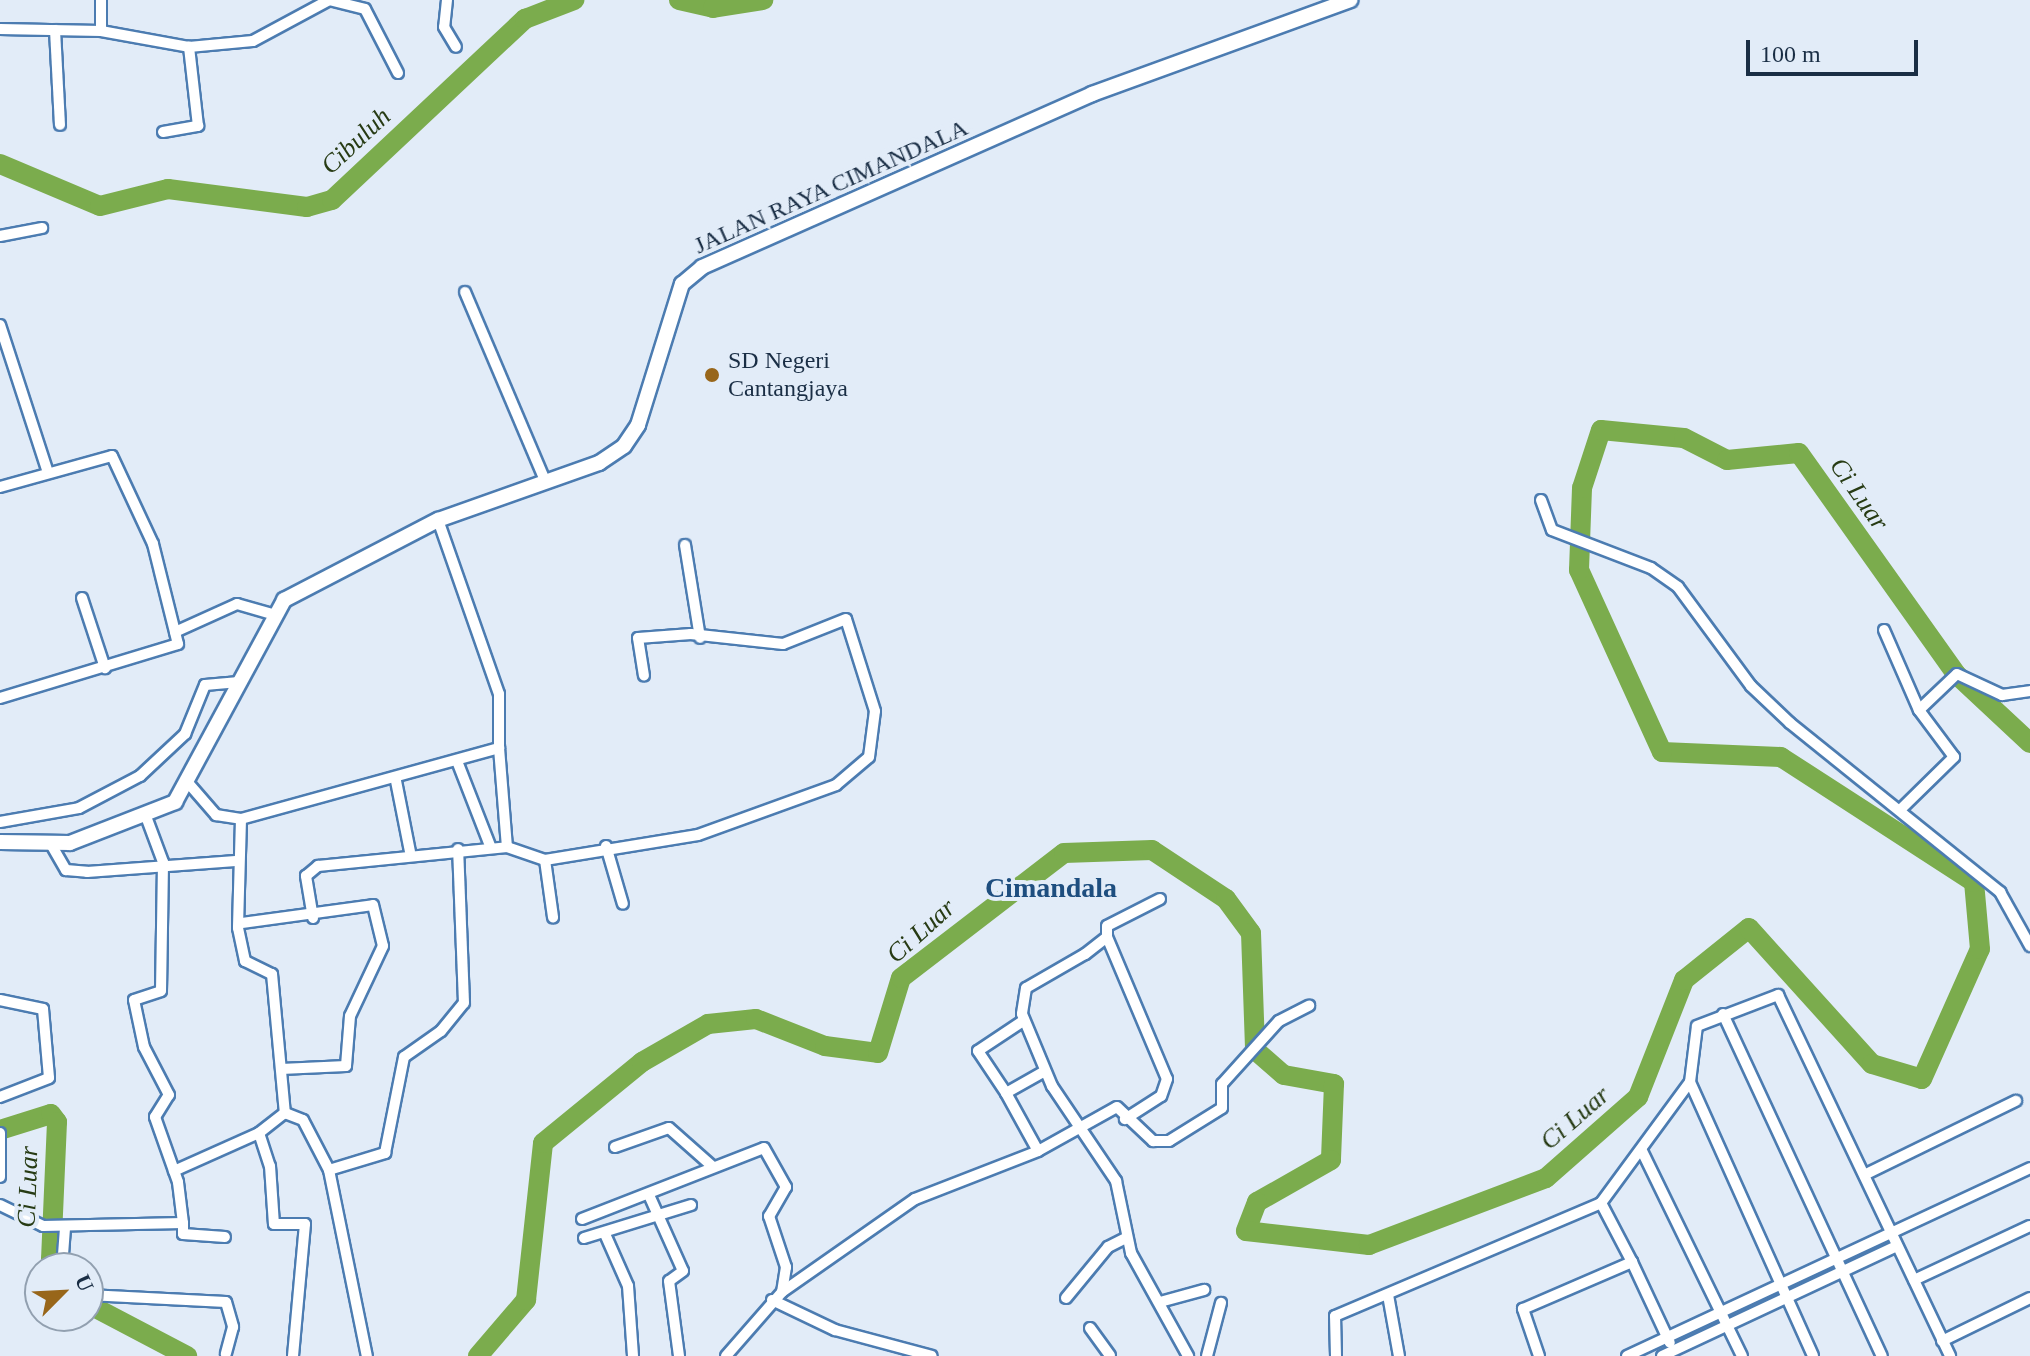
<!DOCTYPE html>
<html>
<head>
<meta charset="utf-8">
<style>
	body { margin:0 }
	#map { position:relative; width:2030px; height:1356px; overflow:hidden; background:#e2ecf8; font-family:Georgia,serif }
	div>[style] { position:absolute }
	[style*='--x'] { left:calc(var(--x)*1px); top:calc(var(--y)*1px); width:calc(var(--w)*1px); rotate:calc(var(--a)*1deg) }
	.river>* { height:20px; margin:-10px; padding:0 10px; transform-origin:10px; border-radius:10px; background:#7bac4d }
	.roads { filter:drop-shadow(2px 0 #4c7cb1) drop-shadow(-2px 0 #4c7cb1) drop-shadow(0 2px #4c7cb1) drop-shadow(0 -2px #4c7cb1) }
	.street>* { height:10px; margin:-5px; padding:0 5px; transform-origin:5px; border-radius:5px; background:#fff }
	.secondary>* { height:14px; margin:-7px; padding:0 7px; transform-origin:7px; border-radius:7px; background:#fff }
	.dots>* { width:22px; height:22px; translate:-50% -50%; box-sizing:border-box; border:4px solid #e2ecf8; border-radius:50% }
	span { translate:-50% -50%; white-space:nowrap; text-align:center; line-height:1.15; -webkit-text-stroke:8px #e2ecf8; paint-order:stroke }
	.street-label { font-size:24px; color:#1a2e45 }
	.poi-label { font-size:24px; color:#1a2e45 }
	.left { translate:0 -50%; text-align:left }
	.water-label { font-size:26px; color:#273b14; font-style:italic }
	.quarter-label { font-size:28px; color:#1e4e7f; font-weight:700 }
	.north { position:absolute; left:24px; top:1252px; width:80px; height:80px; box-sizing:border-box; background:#e2ecf8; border:2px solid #92a0b0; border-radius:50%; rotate:66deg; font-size:22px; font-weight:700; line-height:32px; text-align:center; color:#1a2e45 }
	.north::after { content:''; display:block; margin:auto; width:28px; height:36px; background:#98661a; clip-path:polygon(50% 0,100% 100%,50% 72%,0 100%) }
	.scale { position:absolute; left:1746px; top:40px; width:172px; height:36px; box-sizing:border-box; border:4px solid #1a2e45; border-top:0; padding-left:10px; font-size:24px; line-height:28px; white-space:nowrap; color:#1a2e45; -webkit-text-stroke:6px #e2ecf8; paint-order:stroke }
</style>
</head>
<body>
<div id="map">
	<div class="river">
		<div style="--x:679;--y:0;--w:35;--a:13"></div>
		<div style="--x:713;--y:8;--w:51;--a:-9.1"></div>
		<div style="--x:0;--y:164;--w:108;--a:22.8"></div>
		<div style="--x:100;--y:206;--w:70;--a:-14"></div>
		<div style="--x:168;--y:189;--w:140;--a:7.4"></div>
		<div style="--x:307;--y:207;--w:26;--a:-16"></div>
		<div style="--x:332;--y:200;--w:265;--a:-43.2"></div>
		<div style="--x:525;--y:19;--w:53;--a:-21.2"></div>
		<div style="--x:0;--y:1130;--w:53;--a:-17.4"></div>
		<div style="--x:51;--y:1114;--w:10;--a:53"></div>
		<div style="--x:57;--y:1122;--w:137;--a:92.5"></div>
		<div style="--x:51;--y:1259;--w:11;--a:52"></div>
		<div style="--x:88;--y:1304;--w:112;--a:27.7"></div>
		<div style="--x:478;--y:1356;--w:74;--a:-49.4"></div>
		<div style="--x:526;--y:1300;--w:158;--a:-83.8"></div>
		<div style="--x:543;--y:1143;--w:128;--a:-39.3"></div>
		<div style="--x:642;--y:1062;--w:76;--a:-29.9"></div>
		<div style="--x:708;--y:1024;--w:48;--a:-5.9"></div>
		<div style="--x:756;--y:1019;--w:74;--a:21.4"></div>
		<div style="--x:825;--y:1046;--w:53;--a:7.5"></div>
		<div style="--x:878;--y:1053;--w:78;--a:-73"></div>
		<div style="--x:901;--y:978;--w:205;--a:-37.5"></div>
		<div style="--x:1064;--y:853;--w:88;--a:-2"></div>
		<div style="--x:1152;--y:850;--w:89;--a:33.5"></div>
		<div style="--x:1226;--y:899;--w:42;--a:53.7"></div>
		<div style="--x:1251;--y:933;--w:117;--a:88"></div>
		<div style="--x:1255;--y:1050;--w:38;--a:41"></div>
		<div style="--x:1284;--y:1075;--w:51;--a:10.2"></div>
		<div style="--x:1334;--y:1084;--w:76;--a:92.3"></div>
		<div style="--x:1331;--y:1160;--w:85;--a:150.4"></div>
		<div style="--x:1257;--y:1202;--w:31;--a:111"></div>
		<div style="--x:1246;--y:1231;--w:124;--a:6.5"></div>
		<div style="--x:1369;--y:1245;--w:189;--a:-20.7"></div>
		<div style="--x:1546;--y:1178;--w:123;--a:-41.4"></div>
		<div style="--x:1638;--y:1097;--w:126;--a:-68.5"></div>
		<div style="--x:1684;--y:980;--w:83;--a:-38.7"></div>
		<div style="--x:1749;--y:928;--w:183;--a:47.9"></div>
		<div style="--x:1872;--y:1064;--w:52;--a:16.7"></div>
		<div style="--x:1922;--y:1079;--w:142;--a:-66"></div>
		<div style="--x:1980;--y:949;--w:67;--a:-95.1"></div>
		<div style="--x:1974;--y:882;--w:230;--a:-147.1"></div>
		<div style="--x:1781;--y:757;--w:119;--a:-177.6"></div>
		<div style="--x:1662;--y:752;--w:200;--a:-114.5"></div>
		<div style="--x:1579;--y:570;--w:82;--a:-87.9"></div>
		<div style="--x:1582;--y:488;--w:61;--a:-71.9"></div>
		<div style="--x:1601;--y:430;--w:83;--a:5.5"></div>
		<div style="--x:1684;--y:438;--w:48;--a:27.1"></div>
		<div style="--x:1727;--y:460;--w:72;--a:-5.6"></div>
		<div style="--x:1799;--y:453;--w:271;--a:54.6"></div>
		<div style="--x:1956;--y:674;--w:101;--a:43"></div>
	</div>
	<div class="roads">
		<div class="street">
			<div style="--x:101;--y:0;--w:31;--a:90"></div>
			<div style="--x:101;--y:31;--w:89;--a:10.3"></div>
			<div style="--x:189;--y:47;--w:64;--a:-5.4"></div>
			<div style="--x:253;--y:41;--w:86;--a:-28.3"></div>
			<div style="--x:329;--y:0;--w:37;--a:14"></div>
			<div style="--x:365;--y:9;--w:72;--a:62.7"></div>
			<div style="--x:447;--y:0;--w:27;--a:96"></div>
			<div style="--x:444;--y:27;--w:23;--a:59"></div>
			<div style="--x:0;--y:29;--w:101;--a:1.1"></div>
			<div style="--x:55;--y:30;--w:95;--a:87"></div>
			<div style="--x:163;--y:132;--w:36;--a:-10"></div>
			<div style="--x:198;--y:126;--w:80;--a:-96.5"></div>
			<div style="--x:0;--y:236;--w:43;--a:-10.8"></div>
			<div style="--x:465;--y:292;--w:207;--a:67"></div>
			<div style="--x:0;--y:325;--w:152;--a:72"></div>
			<div style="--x:0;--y:487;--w:116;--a:-15.5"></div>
			<div style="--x:112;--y:456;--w:97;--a:65"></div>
			<div style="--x:153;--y:544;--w:103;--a:76"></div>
			<div style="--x:178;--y:644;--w:186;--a:163.1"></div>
			<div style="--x:1541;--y:500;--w:32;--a:70"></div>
			<div style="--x:1552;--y:530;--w:106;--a:21"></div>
			<div style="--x:1651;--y:568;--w:33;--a:35"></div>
			<div style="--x:1678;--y:587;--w:123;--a:53.6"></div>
			<div style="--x:1751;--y:686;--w:54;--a:43.5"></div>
			<div style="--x:1790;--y:723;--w:270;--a:38.8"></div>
			<div style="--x:2000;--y:892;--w:62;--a:60.9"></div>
			<div style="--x:685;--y:545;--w:94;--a:80.8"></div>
			<div style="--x:82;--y:598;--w:74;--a:71.8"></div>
			<div style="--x:1884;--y:630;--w:87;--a:66.4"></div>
			<div style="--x:175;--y:632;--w:68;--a:-24.3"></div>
			<div style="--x:237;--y:604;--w:35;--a:16"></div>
			<div style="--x:499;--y:748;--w:99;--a:85.4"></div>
			<div style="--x:457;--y:761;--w:93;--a:68.7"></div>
			<div style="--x:396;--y:781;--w:72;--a:78.8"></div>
			<div style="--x:190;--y:785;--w:40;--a:49"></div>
			<div style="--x:216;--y:815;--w:25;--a:9"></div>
			<div style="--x:241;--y:819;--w:268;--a:-15.4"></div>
			<div style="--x:499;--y:748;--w:54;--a:-90"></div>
			<div style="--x:499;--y:694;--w:184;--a:-109.3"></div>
			<div style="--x:1902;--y:808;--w:73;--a:-44.4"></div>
			<div style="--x:1954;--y:757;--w:59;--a:-126.7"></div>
			<div style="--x:1919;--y:710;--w:52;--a:-43.5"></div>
			<div style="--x:1957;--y:674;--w:50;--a:25"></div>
			<div style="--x:2002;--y:695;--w:28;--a:-8"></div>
			<div style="--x:241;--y:819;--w:109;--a:91.6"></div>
			<div style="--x:238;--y:928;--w:34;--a:78"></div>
			<div style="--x:245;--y:961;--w:30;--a:26"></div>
			<div style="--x:272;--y:974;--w:140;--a:84.7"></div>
			<div style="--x:0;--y:822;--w:80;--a:-10"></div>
			<div style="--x:79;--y:808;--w:69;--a:-27.7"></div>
			<div style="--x:140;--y:776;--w:62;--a:-43"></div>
			<div style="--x:185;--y:734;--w:53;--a:-67.8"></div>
			<div style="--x:205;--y:685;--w:34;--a:-5"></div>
			<div style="--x:52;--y:846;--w:28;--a:60"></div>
			<div style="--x:66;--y:870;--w:21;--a:5"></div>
			<div style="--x:87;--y:872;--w:149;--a:-4.2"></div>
			<div style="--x:606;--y:846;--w:60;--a:73.7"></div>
			<div style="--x:545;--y:860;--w:58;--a:82"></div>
			<div style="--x:1160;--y:899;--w:59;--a:153"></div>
			<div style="--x:1107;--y:926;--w:11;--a:90"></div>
			<div style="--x:1107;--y:937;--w:28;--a:142"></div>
			<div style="--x:1085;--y:954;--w:68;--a:150"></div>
			<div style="--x:1026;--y:988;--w:26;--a:99"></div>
			<div style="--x:1022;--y:1014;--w:78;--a:67.4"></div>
			<div style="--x:1052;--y:1086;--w:115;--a:56"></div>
			<div style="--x:1116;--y:1181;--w:74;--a:78.2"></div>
			<div style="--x:1131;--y:1253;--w:118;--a:61"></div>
			<div style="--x:313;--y:918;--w:43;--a:-99.5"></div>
			<div style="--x:306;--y:876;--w:16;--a:-40"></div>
			<div style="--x:318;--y:866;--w:190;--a:-5.7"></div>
			<div style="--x:507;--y:847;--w:40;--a:18.9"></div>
			<div style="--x:545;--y:860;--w:155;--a:-9.3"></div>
			<div style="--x:698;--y:835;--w:147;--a:-19.9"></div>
			<div style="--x:836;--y:785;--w:43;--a:-40.3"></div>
			<div style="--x:869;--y:757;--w:46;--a:-82.6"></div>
			<div style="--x:875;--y:711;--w:96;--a:-107.5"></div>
			<div style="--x:846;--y:619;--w:68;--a:158.4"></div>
			<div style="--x:783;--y:644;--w:93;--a:-173.8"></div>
			<div style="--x:691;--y:634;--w:53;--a:175.7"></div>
			<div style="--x:638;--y:638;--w:38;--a:81"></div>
			<div style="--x:242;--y:923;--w:132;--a:-7.8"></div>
			<div style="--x:373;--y:905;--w:42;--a:76.3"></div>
			<div style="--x:383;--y:946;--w:77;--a:115.2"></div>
			<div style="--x:350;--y:1016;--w:50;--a:94.6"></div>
			<div style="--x:346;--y:1066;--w:65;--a:177.4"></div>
			<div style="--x:1107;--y:937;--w:154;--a:67.1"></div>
			<div style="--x:1167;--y:1079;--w:18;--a:109"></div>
			<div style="--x:1161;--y:1096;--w:43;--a:147.4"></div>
			<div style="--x:0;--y:1000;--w:44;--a:11.8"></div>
			<div style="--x:43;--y:1009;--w:69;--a:85"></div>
			<div style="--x:49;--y:1078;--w:53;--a:158.8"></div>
			<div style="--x:1723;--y:1014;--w:377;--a:65.1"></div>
			<div style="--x:1023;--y:1021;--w:54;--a:146.3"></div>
			<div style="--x:978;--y:1051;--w:50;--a:56.3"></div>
			<div style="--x:1006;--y:1093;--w:45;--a:-29.4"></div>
			<div style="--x:1690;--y:1082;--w:300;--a:65.8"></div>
			<div style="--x:1006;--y:1093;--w:66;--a:61.1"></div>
			<div style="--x:285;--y:1113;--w:19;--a:21"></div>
			<div style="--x:303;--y:1120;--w:56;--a:62.5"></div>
			<div style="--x:329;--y:1170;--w:190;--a:78.5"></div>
			<div style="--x:0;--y:1133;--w:44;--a:90"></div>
			<div style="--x:259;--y:1133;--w:35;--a:72"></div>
			<div style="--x:270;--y:1166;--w:58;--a:86.1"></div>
			<div style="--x:274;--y:1224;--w:31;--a:0"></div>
			<div style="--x:305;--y:1224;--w:133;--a:95.2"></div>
			<div style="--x:259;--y:1133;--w:33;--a:-38"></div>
			<div style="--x:615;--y:1147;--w:57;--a:-19.4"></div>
			<div style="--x:669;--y:1128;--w:57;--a:41.5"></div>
			<div style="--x:1642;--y:1151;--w:228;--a:64"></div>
			<div style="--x:329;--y:1170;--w:59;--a:-16.9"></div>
			<div style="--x:385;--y:1153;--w:98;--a:-78.8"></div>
			<div style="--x:404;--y:1057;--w:45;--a:-35.1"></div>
			<div style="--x:441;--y:1031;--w:36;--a:-51"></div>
			<div style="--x:464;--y:1003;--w:154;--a:-92.2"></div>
			<div style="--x:174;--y:1171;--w:93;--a:-24.1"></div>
			<div style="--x:1866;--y:1174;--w:167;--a:-26"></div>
			<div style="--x:649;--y:1195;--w:83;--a:65.9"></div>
			<div style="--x:683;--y:1271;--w:17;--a:144"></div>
			<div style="--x:669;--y:1281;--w:76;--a:82.4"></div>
			<div style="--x:0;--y:1205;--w:48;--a:26"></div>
			<div style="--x:43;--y:1226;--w:140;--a:-1.2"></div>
			<div style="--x:183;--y:1223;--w:41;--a:-97"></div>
			<div style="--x:178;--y:1182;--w:69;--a:-109.5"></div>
			<div style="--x:155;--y:1117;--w:26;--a:-58"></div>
			<div style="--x:169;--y:1095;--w:54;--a:-117.5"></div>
			<div style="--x:144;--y:1047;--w:48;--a:-102"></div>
			<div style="--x:134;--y:1000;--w:28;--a:-18"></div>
			<div style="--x:161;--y:991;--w:129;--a:-89.1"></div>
			<div style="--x:163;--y:862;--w:46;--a:-110.4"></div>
			<div style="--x:582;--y:1219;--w:195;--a:-21.3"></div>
			<div style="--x:764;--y:1148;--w:45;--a:60.6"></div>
			<div style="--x:786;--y:1187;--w:34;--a:120"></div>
			<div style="--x:769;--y:1216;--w:54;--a:71.6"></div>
			<div style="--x:786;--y:1267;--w:25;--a:99"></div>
			<div style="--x:183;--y:1223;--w:11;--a:90"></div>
			<div style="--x:183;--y:1234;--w:42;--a:4.1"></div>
			<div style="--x:605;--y:1234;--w:57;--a:66.1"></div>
			<div style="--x:628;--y:1286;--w:70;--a:85.9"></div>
			<div style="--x:584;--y:1238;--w:112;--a:-17.1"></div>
			<div style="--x:1632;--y:1262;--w:89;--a:64.9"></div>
			<div style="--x:62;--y:1268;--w:40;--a:-85.7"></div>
			<div style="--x:1914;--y:1280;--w:128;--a:-25"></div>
			<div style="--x:88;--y:1295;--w:138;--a:2.9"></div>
			<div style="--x:226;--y:1302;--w:26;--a:74"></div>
			<div style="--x:233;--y:1327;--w:28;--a:105"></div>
			<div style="--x:1388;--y:1295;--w:62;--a:79.8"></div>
			<div style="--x:1066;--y:1298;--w:66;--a:-50.5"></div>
			<div style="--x:1108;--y:1247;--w:20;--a:-27"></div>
			<div style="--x:772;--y:1300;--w:70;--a:25.5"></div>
			<div style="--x:835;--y:1330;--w:100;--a:15"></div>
			<div style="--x:1160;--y:1302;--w:46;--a:-15.3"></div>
			<div style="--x:1090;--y:1328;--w:34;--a:54"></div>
			<div style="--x:1942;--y:1341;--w:98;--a:-26"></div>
			<div style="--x:726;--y:1356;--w:85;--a:-48.8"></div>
			<div style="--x:782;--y:1292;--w:162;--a:-35"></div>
			<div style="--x:915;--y:1199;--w:132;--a:-21.3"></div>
			<div style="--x:1038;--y:1151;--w:90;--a:-29.1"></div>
			<div style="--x:1117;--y:1107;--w:50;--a:43.4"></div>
			<div style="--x:1153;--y:1141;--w:16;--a:0"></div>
			<div style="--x:1169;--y:1141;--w:62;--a:-31.9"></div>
			<div style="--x:1222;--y:1108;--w:24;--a:-90"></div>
			<div style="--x:1222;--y:1084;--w:85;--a:-47.9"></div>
			<div style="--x:1279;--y:1021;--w:34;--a:-27"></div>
			<div style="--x:1207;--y:1356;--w:55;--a:-75.2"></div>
			<div style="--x:1336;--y:1356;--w:40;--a:-91.4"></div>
			<div style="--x:1335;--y:1316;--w:289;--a:-23"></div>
			<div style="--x:1601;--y:1203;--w:150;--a:-53.7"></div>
			<div style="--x:1690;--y:1082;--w:56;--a:-82.9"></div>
			<div style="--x:1697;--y:1026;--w:87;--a:-20.9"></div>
			<div style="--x:1778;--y:995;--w:400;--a:64.5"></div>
			<div style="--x:1539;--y:1356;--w:50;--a:-108.8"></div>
			<div style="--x:1523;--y:1309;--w:119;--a:-23.3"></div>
			<div style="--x:1632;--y:1262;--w:67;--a:-117.7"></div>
			<div style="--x:1627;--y:1356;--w:445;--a:-25"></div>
			<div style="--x:1662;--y:1356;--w:259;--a:-25.1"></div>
		</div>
		<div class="secondary">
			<div style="--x:0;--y:842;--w:70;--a:0.8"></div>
			<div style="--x:70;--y:843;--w:113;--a:-21.3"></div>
			<div style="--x:175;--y:802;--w:230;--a:-61.6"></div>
			<div style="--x:284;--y:600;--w:174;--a:-27.5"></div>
			<div style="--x:438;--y:520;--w:171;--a:-19.5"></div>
			<div style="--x:599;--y:463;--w:30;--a:-34"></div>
			<div style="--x:624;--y:446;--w:25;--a:-56"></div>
			<div style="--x:638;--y:425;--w:148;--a:-72.7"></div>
			<div style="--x:682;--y:284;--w:26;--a:-40"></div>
			<div style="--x:702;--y:267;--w:427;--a:-23.9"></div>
			<div style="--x:1092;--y:94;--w:275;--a:-20"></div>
		</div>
	</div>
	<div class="dots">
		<div style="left:712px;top:375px;background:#98661a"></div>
	</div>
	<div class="street-label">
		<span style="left:831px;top:187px;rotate:-24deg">JALAN RAYA CIMANDALA</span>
	</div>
	<div class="poi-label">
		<span class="left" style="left:728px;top:375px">SD Negeri<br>Cantangjaya</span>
	</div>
	<div class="water-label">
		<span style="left:356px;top:141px;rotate:-43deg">Cibuluh</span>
		<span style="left:1859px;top:494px;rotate:55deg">Ci Luar</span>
		<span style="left:921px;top:931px;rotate:-42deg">Ci Luar</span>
		<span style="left:1575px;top:1118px;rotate:-41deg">Ci Luar</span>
		<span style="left:28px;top:1187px;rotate:-88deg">Ci Luar</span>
	</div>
	<div class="quarter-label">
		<span style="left:1051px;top:888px">Cimandala</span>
	</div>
	<div class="north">U</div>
	<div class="scale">100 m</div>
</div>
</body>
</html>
